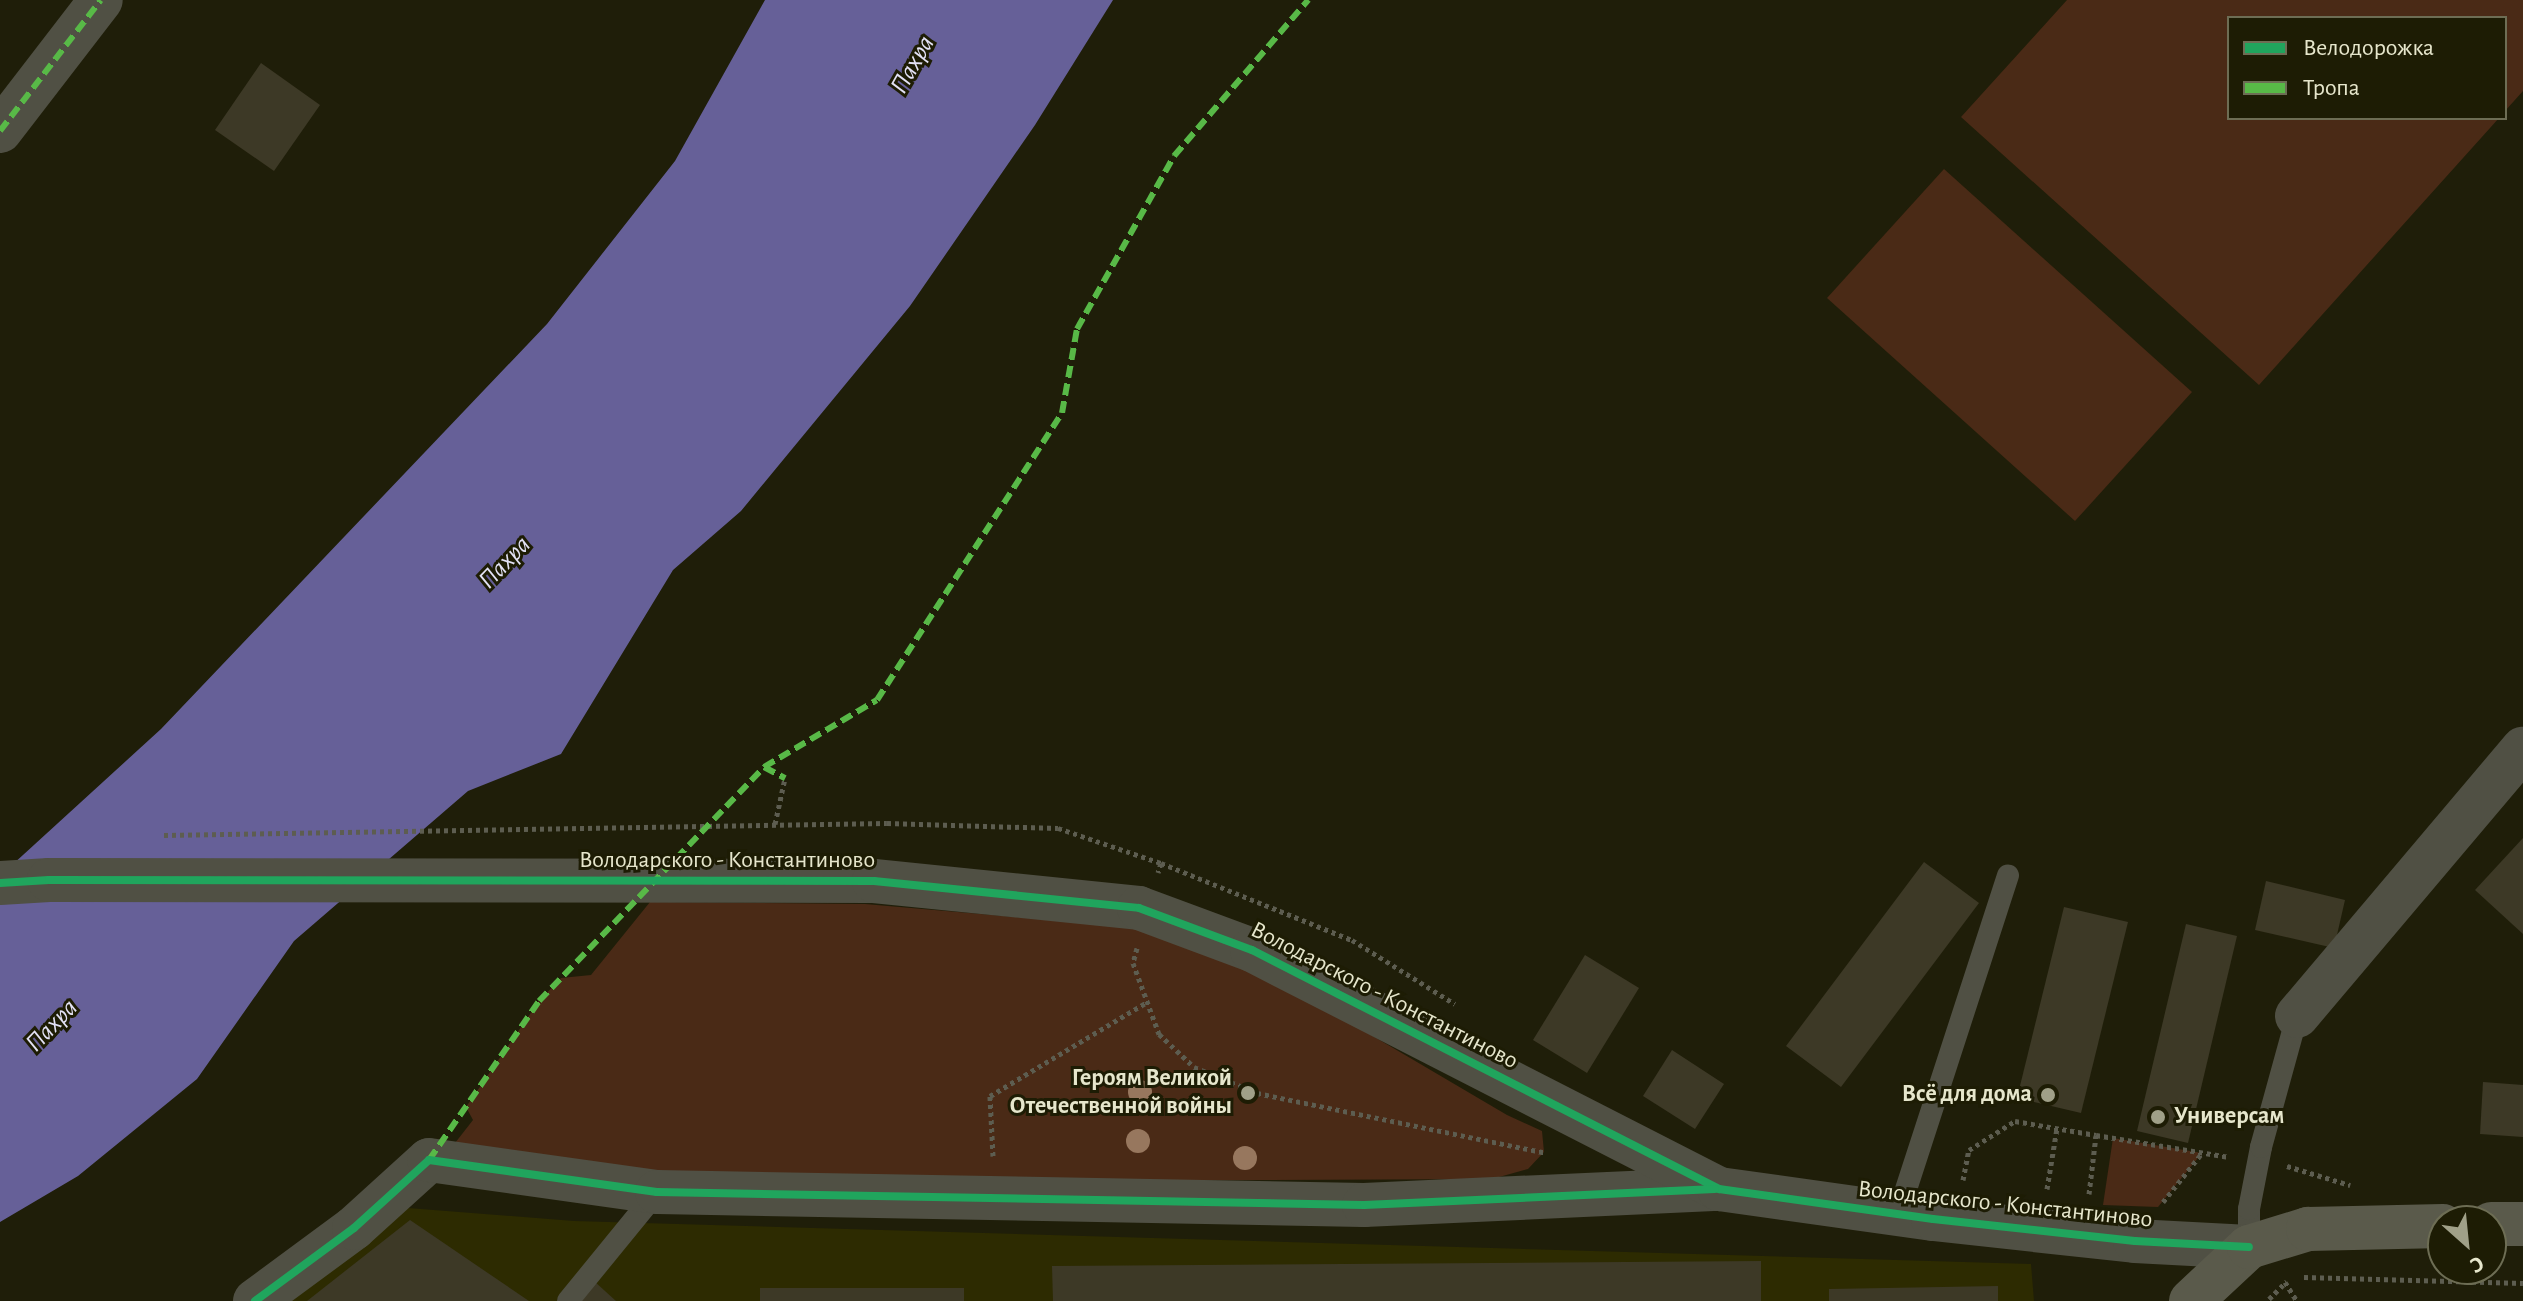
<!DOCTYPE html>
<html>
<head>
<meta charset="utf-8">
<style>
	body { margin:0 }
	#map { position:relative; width:2523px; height:1301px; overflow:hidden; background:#1f1e09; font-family:"Alegreya Sans",sans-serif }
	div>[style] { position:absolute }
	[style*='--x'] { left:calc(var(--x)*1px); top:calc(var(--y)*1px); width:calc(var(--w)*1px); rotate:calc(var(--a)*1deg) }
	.built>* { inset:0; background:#2d2b01 }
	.green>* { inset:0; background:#4a2a16 }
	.water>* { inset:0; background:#666098 }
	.building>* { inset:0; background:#3d3926 }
	.path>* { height:5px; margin-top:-2.5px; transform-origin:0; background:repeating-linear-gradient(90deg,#5d5d50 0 4px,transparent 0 8px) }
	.service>* { height:22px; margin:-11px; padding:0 11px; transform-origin:11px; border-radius:11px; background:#505044 }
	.minor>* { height:44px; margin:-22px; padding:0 22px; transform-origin:22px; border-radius:22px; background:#505044 }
	.tertiary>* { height:44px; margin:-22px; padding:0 22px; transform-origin:22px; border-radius:22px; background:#505044 }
	.secondary>* { height:44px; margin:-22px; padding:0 22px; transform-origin:22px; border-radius:22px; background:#5a5a4b }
	.quiet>* { height:6px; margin-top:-3px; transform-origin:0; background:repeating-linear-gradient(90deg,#58b947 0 12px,transparent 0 18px) }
	.cycleway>* { height:8px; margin:-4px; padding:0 4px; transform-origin:4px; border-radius:4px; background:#20a55d }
	.trees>* { width:24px; height:24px; margin:-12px; border-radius:50%; background:#97775e }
	.dots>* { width:22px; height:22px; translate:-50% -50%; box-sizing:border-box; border:4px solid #1d1c04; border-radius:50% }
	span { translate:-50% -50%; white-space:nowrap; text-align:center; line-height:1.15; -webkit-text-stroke:6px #1d1c04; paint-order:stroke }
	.street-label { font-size:24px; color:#e6e6cc }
	.poi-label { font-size:24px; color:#e6e6cc; font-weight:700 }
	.right { translate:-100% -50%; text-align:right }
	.left { translate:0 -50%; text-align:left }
	.water-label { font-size:26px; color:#e3e2f5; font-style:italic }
	.legend { position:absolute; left:2227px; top:16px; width:280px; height:104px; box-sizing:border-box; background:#1d1c04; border:2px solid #6d6d54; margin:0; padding:10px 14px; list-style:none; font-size:24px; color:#e6e6cc }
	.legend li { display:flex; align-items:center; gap:16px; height:40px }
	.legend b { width:40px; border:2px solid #6d6d54 }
	.north { position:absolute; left:2427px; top:1205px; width:80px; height:80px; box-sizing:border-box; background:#1d1c04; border:2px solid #6d6d54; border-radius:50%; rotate:153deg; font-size:22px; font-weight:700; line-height:32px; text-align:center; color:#e6e6cc }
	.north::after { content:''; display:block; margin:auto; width:28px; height:36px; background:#a0a088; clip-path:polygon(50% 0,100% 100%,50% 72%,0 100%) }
</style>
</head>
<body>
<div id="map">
	<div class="built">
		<div style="clip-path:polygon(408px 1208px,574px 1221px,2031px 1264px,2034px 1301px,285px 1301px)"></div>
	</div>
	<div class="green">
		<div style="clip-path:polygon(2067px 0,2523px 0,2523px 91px,2505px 111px,2505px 18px,2229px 18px,2229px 118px,2499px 118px,2259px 385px,1961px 117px)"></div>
		<div style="clip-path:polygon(1944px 169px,2192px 392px,2075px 521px,1827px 298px)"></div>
		<div style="clip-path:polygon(650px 902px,865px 904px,1130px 927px,1247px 962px,1507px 1115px,1542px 1131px,1544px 1152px,1528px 1169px,1492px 1179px,1034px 1181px,842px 1195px,448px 1152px,473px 1120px,466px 1107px,539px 1001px,561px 978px,591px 975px)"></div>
		<div style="clip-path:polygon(2113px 1138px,2202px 1153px,2158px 1207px,2103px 1205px)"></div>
	</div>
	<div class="water">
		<div style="clip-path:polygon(765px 0,1113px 0,1035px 125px,910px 306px,741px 511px,673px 570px,561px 754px,468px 791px,294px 941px,197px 1079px,78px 1176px,0 1222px,0 876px,161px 729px,547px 324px,675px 161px)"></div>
	</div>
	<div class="building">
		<div style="clip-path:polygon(261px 63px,320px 105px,274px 171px,215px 130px)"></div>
		<div style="clip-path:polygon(2523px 838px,2523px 934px,2475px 890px)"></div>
		<div style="clip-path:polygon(1924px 862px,1979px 903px,1841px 1087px,1786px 1046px)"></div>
		<div style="clip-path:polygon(2266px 881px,2345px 900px,2334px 948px,2255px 930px)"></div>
		<div style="clip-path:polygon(2064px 907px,2128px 922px,2081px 1113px,2017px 1098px)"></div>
		<div style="clip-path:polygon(2186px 924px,2237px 936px,2188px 1143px,2137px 1131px)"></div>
		<div style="clip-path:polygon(1585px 955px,1639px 988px,1587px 1073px,1533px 1040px)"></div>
		<div style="clip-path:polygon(1672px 1050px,1724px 1084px,1695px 1129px,1643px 1096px)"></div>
		<div style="clip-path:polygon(2483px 1082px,2523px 1085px,2523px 1137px,2480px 1134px)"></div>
		<div style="clip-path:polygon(410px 1220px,529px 1301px,307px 1301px)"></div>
		<div style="clip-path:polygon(1761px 1261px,1761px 1301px,1053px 1301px,1052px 1266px)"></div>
		<div style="clip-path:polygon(594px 1281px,616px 1301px,577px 1301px)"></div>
		<div style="clip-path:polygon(1998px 1286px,1998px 1301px,1829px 1301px,1829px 1289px)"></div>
		<div style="clip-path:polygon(760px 1288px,964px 1288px,964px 1301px,760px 1301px)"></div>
	</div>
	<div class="path">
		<div style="--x:775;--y:824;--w:47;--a:-77.7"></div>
		<div style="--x:164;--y:835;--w:723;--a:-0.95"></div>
		<div style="--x:887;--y:823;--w:171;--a:1.7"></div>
		<div style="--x:1058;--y:828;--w:109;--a:18.8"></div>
		<div style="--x:1161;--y:863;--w:10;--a:107"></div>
		<div style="--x:1161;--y:863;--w:206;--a:22"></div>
		<div style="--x:1352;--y:940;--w:121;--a:31.9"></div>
		<div style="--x:1137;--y:948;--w:16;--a:105"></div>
		<div style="--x:1133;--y:963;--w:76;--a:69.9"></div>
		<div style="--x:1159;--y:1034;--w:48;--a:43.3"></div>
		<div style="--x:1194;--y:1067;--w:68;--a:22.4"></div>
		<div style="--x:1257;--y:1093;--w:295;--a:11.7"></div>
		<div style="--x:993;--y:1156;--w:60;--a:-92.9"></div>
		<div style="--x:990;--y:1096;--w:183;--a:-30.9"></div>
		<div style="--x:2287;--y:1166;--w:66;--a:16.8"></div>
		<div style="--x:1963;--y:1180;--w:31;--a:-79"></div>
		<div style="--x:1969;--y:1150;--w:54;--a:-32.2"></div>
		<div style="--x:2015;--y:1121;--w:82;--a:9.8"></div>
		<div style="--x:2047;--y:1189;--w:62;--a:-80.7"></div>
		<div style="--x:2089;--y:1194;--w:59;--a:-83.2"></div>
		<div style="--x:2096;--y:1135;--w:135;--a:9.4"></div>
		<div style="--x:2163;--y:1202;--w:63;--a:-51.5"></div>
		<div style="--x:2304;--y:1277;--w:219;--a:1.6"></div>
		<div style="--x:2285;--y:1282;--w:22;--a:58"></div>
		<div style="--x:2269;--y:1299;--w:25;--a:-45"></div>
	</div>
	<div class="service">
		<div style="--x:1898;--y:1214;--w:356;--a:-72"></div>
		<div style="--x:2249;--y:1247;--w:38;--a:-90"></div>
		<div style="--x:2249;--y:1209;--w:63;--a:-79"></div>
		<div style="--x:2261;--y:1147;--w:136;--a:-74.6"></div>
		<div style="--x:568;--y:1301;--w:141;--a:-50.8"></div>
	</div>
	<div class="minor">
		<div style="--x:0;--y:131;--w:165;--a:-52.4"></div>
		<div style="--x:2297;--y:1016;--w:350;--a:-49.8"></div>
		<div style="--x:255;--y:1301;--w:123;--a:-36.4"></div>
		<div style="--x:354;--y:1228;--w:101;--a:-42.2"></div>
		<div style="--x:429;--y:1160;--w:230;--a:8"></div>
		<div style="--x:657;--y:1192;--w:707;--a:1.05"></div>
		<div style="--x:1364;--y:1205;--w:355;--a:-2.6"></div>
	</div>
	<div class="tertiary">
		<div style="--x:0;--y:883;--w:49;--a:-3.5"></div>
		<div style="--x:49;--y:880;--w:825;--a:0.07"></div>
		<div style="--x:874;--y:881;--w:266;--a:5.8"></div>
		<div style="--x:1139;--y:908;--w:121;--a:20.4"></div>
		<div style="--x:1252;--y:950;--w:525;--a:27.1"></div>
		<div style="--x:1719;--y:1189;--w:216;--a:8"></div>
		<div style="--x:1933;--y:1219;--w:203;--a:6.2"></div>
		<div style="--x:2135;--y:1241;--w:114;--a:3"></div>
	</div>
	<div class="secondary">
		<div style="--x:2491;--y:1224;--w:32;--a:0"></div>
		<div style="--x:2191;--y:1301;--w:79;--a:-43"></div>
		<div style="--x:2249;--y:1247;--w:62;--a:-17"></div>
		<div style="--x:2308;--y:1229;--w:135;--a:-1.3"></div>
	</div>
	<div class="quiet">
		<div style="--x:0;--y:131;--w:165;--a:-52.4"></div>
		<div style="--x:764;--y:767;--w:24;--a:28"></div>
		<div style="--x:429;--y:1160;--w:193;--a:-55.3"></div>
		<div style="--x:539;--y:1001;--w:325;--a:-46.1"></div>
		<div style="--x:764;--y:767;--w:131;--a:-30.7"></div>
		<div style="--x:877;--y:700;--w:341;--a:-57.2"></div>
		<div style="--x:1062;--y:413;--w:85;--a:-79.9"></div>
		<div style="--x:1077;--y:329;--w:198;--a:-60.7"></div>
		<div style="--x:1174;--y:156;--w:206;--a:-49.3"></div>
	</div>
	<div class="cycleway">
		<div style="--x:0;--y:883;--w:49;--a:-3.5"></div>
		<div style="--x:49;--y:880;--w:825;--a:0.07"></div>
		<div style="--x:874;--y:881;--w:266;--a:5.8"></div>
		<div style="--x:1139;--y:908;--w:121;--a:20.4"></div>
		<div style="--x:1252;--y:950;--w:525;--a:27.1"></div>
		<div style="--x:1719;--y:1189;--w:216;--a:8"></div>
		<div style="--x:1933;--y:1219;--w:203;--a:6.2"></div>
		<div style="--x:2135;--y:1241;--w:114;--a:3"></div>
		<div style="--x:255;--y:1301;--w:123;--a:-36.4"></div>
		<div style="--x:354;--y:1228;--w:101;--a:-42.2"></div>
		<div style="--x:429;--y:1160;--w:230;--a:8"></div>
		<div style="--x:657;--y:1192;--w:707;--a:1.05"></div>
		<div style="--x:1364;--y:1205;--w:351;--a:-2.6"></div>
	</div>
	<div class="trees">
		<div style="left:1140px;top:1092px"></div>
		<div style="left:1138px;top:1141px"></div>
		<div style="left:1245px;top:1158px"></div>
	</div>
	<div class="dots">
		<div style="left:1248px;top:1093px;background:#a0a088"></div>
		<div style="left:2048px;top:1095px;background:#a0a088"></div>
		<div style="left:2158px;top:1117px;background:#a0a088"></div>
	</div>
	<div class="street-label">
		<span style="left:727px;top:861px">Володарского - Константиново</span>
		<span style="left:1384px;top:996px;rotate:27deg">Володарского - Константиново</span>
		<span style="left:2005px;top:1205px;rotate:6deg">Володарского - Константиново</span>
	</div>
	<div class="poi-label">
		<span class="right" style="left:1232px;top:1093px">Героям Великой<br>Отечественной войны</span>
		<span class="right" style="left:2032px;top:1095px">Всё для дома</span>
		<span class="left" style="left:2174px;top:1117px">Универсам</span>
	</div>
	<div class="water-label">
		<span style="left:913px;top:65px;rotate:-60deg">Пахра</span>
		<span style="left:505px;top:563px;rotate:-46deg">Пахра</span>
		<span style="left:52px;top:1026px;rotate:-46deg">Пахра</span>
	</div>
	<ul class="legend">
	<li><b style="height:10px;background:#20a55d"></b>Велодорожка</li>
	<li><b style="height:10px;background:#58b947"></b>Тропа</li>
	</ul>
	<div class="north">С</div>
</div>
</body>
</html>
